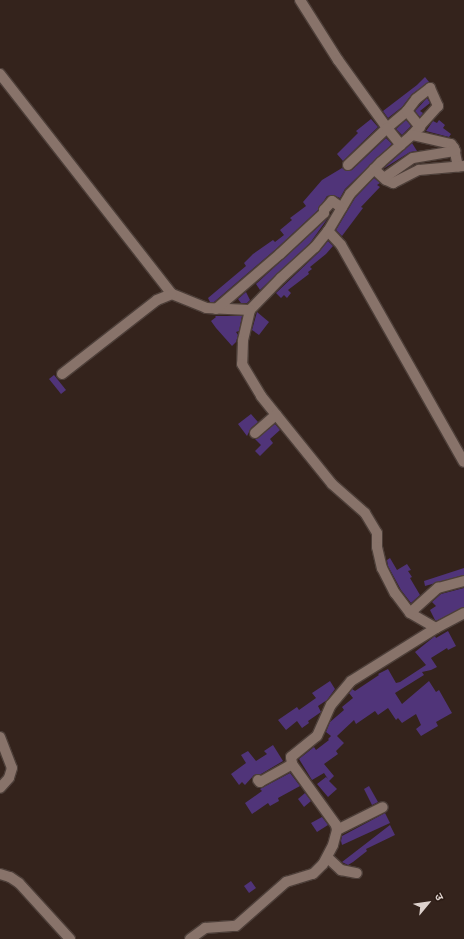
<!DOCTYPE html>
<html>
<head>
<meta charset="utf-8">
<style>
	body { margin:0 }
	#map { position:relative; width:464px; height:939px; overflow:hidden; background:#34231c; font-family:Signika,"Noto Sans Devanagari",sans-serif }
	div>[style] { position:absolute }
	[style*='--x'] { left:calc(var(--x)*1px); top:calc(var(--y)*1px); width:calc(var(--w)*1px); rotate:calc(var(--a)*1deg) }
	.building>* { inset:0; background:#503479 }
	.roads { filter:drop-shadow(1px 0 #4d3f39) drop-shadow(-1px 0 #4d3f39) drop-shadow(0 1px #4d3f39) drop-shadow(0 -1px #4d3f39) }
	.minor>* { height:10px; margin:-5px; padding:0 5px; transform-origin:5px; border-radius:5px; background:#88736a }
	span { translate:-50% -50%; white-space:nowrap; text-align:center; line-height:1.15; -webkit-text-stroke:3px #2a1a13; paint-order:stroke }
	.north { position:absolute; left:408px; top:883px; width:40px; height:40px; -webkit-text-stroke:3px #2a1a13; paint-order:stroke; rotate:61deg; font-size:11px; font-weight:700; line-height:16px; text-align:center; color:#ddd1cc }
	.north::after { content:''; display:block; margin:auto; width:14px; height:18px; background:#ddd1cc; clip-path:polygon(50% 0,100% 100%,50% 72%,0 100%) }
</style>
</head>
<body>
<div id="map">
	<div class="building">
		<div style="clip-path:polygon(425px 77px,429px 82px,412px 94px,402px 107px,388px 118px,383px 111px,417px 85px)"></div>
		<div style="clip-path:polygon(427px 98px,430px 103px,420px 111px,423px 113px,420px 117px,415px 111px)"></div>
		<div style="clip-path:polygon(371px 119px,378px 127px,343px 161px,337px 154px,358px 133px,356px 131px)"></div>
		<div style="clip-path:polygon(406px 120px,411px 126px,402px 135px,396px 129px)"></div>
		<div style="clip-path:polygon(439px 120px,445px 125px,443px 128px,451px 134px,449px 137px,426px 131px,433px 121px,437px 123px)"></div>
		<div style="clip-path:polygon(386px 138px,392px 144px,345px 189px,340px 198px,333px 195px,327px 196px,318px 210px,276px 249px,214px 302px,210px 302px,208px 298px,246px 266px,244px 263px,253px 254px,273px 240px,275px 242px,284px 235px,280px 230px,292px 220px,290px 218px,306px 206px,303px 202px,322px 180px,342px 168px,347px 171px,352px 170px)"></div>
		<div style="clip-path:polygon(412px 143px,417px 151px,410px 152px,383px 169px)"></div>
		<div style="clip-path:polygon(374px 178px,380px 183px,377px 185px,380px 187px,361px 207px,363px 208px,342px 236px,336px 230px,355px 198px)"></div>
		<div style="clip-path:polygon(328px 218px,310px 243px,260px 290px,256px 284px)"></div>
		<div style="clip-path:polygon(328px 241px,333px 246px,326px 254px,310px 267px,312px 269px,308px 272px,309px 274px,288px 290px,291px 293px,287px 298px,284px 295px,281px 298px,276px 293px,319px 252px)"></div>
		<div style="clip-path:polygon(246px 292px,250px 300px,247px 303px,241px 303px,238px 299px)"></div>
		<div style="clip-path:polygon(257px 312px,269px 322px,259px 335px,252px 330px)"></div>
		<div style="clip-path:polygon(215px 316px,242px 316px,239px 331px,236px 332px,238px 335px,236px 342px,232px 346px,216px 328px,211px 321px,216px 317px)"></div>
		<div style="clip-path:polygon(54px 375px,66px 390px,61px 394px,49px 379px)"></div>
		<div style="clip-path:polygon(251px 414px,258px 422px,251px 428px,247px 436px,238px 424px)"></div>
		<div style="clip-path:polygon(275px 424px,280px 430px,270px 439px,273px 443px,260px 456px,255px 451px,261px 445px,255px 439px)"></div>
		<div style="clip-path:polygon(390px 558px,397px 570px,407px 564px,411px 570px,408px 571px,412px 577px,410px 578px,420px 595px,411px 603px,401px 590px,388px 566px,387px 560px)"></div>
		<div style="clip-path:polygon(464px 568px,464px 575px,425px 586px,424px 581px)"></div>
		<div style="clip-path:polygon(464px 588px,464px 607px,436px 621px,435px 620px,430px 610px,436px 606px,432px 602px,441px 594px)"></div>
		<div style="clip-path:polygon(448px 631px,456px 646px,448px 650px,447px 648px,431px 658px,437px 667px,431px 670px,422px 672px,424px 675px,395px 693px,402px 704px,429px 681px,436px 692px,439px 690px,452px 713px,436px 722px,438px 726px,421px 736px,416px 729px,421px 725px,416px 714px,402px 723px,398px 718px,396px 720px,388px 708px,378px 715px,375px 711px,356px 724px,354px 720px,337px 736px,344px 743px,336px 751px,338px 754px,324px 764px,334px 776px,329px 781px,337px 789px,328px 797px,317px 784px,326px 777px,328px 779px,324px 773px,312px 780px,299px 759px,314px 747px,316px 750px,329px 740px,328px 739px,331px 736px,326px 732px,330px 722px,344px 710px,342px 707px,353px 698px,349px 693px,352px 689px,355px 691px,379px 675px,378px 674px,388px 669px,396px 683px,400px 682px,426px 665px,415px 652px,435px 636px,436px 638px)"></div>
		<div style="clip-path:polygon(330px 681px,335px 689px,327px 700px,318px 706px,321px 712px,308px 721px,309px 723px,302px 728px,297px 721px,286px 730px,278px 720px,297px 707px,299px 710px,316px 698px,312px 693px)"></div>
		<div style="clip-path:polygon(273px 745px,283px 761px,261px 774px,254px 775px,245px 785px,242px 782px,239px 785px,231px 774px,246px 763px,241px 755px,248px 751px,256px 761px,267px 754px,264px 751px)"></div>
		<div style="clip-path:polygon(290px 773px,300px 786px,278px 798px,279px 801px,270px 806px,268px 803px,252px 814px,245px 803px,262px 791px,260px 789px)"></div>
		<div style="clip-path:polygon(369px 786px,378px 802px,372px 805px,364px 789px)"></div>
		<div style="clip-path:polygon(305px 793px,311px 801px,304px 807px,298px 799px)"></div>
		<div style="clip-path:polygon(385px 813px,390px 823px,342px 845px,341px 841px,342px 836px)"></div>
		<div style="clip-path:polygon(322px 817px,328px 825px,317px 832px,311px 823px)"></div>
		<div style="clip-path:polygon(390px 825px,395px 835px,366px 849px,367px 851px,353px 862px,348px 865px,342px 862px)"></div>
		<div style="clip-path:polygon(251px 881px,256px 888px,249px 893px,244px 886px)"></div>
	</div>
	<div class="roads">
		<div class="minor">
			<div style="--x:300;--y:0;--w:71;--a:57.7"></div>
			<div style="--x:338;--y:60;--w:84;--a:54.2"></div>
			<div style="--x:387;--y:128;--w:26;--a:-40"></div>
			<div style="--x:407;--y:111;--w:15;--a:-53"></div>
			<div style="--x:416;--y:99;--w:18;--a:-38"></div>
			<div style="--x:430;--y:88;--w:20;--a:66"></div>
			<div style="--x:438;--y:106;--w:39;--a:132"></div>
			<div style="--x:412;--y:135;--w:41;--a:138.9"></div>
			<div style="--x:381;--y:162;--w:45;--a:134.1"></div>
			<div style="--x:350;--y:194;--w:43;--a:120.7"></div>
			<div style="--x:328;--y:231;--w:21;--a:129"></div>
			<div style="--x:315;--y:247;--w:46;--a:137.6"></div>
			<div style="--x:281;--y:278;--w:45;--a:134.1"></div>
			<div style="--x:250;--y:310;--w:32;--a:103"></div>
			<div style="--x:243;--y:341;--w:23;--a:92"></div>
			<div style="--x:242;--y:364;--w:37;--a:59"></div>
			<div style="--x:261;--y:396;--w:113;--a:51.1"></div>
			<div style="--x:332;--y:484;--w:44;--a:41.3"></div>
			<div style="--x:365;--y:513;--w:23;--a:59"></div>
			<div style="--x:377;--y:533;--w:14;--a:90"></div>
			<div style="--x:377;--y:547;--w:22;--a:77"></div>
			<div style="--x:382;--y:568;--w:28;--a:63"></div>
			<div style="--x:395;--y:593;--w:25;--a:53"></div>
			<div style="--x:410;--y:613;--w:30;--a:30"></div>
			<div style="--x:436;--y:628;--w:32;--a:-28"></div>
			<div style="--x:0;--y:74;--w:279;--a:52"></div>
			<div style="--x:172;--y:294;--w:37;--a:22"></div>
			<div style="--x:206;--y:308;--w:44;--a:2.6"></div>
			<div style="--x:407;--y:111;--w:21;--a:51"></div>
			<div style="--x:412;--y:135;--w:40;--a:13"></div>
			<div style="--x:451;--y:144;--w:5;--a:53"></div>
			<div style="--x:454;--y:148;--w:19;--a:78"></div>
			<div style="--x:348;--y:165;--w:54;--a:-43.5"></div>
			<div style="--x:387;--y:128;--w:22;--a:51"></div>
			<div style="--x:374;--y:169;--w:16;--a:43"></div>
			<div style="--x:386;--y:180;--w:8;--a:23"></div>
			<div style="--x:393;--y:183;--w:29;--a:-27"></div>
			<div style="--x:419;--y:170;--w:45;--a:-5.1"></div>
			<div style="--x:384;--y:178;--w:35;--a:-35"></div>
			<div style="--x:413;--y:158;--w:43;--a:-9.5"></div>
			<div style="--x:328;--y:231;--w:19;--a:47"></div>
			<div style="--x:341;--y:245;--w:249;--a:60.5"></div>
			<div style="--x:216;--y:309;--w:84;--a:-40.7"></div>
			<div style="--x:280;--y:254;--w:60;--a:-43"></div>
			<div style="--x:324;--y:213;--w:3;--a:-90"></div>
			<div style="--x:324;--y:210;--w:12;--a:-48"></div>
			<div style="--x:332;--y:201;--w:12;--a:35"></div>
			<div style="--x:62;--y:374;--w:120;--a:-37.9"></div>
			<div style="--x:157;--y:300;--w:16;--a:-22"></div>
			<div style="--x:255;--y:433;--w:28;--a:-41"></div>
			<div style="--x:410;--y:613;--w:38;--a:-42"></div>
			<div style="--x:438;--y:588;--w:27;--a:-15"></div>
			<div style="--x:0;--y:737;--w:33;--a:69"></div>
			<div style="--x:12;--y:768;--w:10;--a:107"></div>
			<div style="--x:9;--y:778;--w:13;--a:132"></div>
			<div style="--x:258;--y:780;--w:3;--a:45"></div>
			<div style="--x:260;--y:782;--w:37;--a:-29"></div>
			<div style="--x:337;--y:830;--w:51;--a:-26.6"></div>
			<div style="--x:328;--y:858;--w:18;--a:43"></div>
			<div style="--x:341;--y:870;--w:16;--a:11"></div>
			<div style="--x:0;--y:874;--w:10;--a:17"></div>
			<div style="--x:10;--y:877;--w:11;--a:34"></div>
			<div style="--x:19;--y:883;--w:76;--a:47.7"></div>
			<div style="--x:190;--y:939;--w:19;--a:-36"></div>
			<div style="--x:205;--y:928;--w:31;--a:-4"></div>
			<div style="--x:236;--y:926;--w:67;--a:-41.3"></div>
			<div style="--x:286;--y:882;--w:28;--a:-17"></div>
			<div style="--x:313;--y:874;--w:14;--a:-45"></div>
			<div style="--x:323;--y:864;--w:21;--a:-62"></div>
			<div style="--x:333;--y:845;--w:16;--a:-75"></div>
			<div style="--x:337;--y:830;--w:5;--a:-101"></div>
			<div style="--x:336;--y:825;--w:75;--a:-125.8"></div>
			<div style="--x:292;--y:764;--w:7;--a:-98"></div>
			<div style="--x:291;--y:757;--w:33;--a:-39"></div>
			<div style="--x:317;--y:736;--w:34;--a:-66"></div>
			<div style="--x:331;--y:705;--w:31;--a:-50"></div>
			<div style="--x:351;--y:681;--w:100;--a:-31.9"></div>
		</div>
	</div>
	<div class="north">उ</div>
</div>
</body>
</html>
